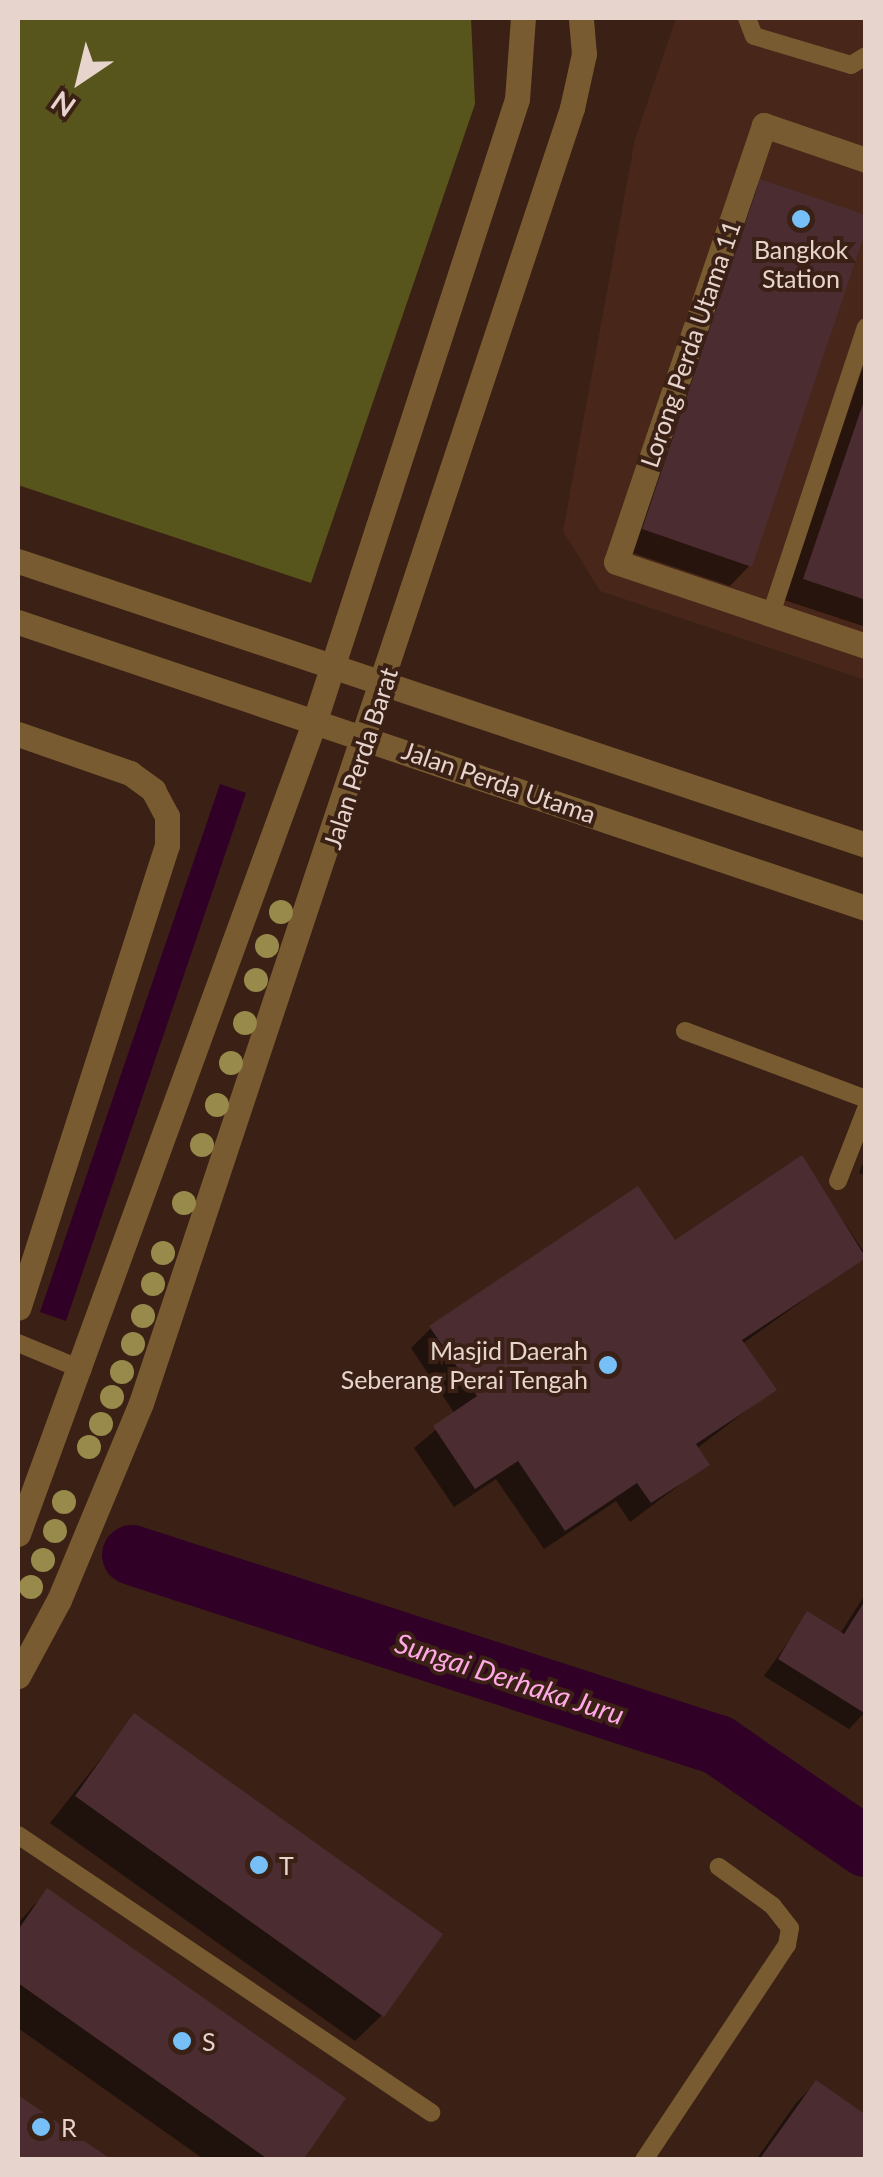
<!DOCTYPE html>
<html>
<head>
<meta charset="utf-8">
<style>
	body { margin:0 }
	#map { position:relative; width:883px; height:2177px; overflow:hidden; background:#3a2015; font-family:Lato,sans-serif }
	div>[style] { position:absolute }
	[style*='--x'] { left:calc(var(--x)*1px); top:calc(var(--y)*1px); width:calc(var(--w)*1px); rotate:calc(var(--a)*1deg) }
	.built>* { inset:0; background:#482619 }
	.forest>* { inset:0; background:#57551c }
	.water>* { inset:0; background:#310027 }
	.shadow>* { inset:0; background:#0007 }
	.river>* { height:60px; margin:-30px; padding:0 30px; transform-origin:30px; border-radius:30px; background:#310027 }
	.building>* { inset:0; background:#4b2d31 }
	.service>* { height:18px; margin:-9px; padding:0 9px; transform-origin:9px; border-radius:9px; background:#785b30 }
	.minor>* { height:25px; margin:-12.5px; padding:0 12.5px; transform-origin:12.5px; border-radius:12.5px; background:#785b30 }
	.tertiary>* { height:25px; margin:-12.5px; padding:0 12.5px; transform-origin:12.5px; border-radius:12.5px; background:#785b30 }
	.trees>* { width:24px; height:24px; margin:-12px; border-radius:50%; background:#978a4b }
	.dots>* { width:28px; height:28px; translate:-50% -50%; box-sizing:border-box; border:5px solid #3a2015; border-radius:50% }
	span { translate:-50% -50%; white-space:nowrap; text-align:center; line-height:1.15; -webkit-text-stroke:8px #3a2015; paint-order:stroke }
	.poi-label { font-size:25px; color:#e6d4cd }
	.right { translate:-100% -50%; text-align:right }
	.left { translate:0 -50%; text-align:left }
	.street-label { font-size:25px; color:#e6d4cd }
	.water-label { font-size:28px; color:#ffa8e5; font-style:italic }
	.frame { position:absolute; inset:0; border:20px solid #e6d4cd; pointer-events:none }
	.north { position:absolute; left:30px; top:30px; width:100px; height:100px; -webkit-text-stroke:8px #3a2015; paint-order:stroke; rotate:215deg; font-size:28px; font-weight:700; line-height:40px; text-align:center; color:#e6d4cd }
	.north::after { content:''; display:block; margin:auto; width:35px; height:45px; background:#e6d4cd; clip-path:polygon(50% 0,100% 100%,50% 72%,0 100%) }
</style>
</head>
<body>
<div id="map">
	<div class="built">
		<div style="clip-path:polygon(676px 18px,865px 18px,865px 680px,600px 591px,563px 531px,635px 139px)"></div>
	</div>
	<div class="forest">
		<div style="clip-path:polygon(18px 18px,471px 18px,475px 104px,311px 583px,18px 485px)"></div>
	</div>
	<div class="water">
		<div style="clip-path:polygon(220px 784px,246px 793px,66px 1321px,40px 1312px)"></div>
	</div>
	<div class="shadow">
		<div style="clip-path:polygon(761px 182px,750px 565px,730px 586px,624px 550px,740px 202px)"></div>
		<div style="clip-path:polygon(866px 358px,866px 627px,784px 600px)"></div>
		<div style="clip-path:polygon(866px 1156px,866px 1175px,859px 1173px)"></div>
		<div style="clip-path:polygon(801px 1159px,866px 1255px,742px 1344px,773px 1390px,696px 1449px,706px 1465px,630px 1522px,616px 1501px,544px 1549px,496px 1479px,454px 1507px,414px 1448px,455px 1414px,411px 1348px,431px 1328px,674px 1243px)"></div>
		<div style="clip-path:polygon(866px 1593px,866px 1711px,849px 1729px,764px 1676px,808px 1614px,840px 1634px)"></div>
		<div style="clip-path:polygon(134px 1717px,382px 2015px,355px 2041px,50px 1823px)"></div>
		<div style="clip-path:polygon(47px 1891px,300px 2160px,205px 2160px,18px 2028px,18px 1923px)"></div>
		<div style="clip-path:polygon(816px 2083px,866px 2160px,756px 2160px,796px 2103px)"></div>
	</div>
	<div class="river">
		<div style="--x:132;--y:1555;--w:616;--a:17.96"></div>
		<div style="--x:718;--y:1745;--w:180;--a:34.6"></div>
	</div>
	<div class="building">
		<div style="clip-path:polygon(760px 179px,866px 215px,866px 230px,752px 567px,642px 529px)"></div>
		<div style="clip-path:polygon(866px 395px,866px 600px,803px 579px)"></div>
		<div style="clip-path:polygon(802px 1155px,866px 1258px,742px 1340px,777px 1390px,696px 1444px,710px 1465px,651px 1503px,637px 1483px,565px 1531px,518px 1461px,475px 1489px,433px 1426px,477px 1396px,429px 1326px,638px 1186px,675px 1240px)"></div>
		<div style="clip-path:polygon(866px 1599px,866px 1714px,778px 1659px,807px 1611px,844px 1634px)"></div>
		<div style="clip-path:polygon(134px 1713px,443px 1934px,384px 2017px,75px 1796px)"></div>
		<div style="clip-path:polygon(47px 1888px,346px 2098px,303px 2160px,269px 2160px,18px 1983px,18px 1930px)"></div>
		<div style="clip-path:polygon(816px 2080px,866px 2115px,866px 2160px,759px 2160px)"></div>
		<div style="clip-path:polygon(18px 2095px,112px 2160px,18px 2160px)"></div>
	</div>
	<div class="service">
		<div style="--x:747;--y:18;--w:19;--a:69"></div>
		<div style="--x:754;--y:36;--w:101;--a:16.6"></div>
		<div style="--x:851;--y:65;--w:17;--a:-31"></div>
		<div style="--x:771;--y:614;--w:302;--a:-71.7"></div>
		<div style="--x:685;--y:1031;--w:193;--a:20.6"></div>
		<div style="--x:838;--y:1181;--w:77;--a:-68.7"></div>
		<div style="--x:18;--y:1343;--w:70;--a:22.6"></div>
		<div style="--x:18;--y:1835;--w:498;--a:33.9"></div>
		<div style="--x:644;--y:2160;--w:258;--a:-56.4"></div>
		<div style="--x:787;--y:1945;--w:17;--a:-80"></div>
		<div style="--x:790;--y:1928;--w:28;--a:-128"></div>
		<div style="--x:773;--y:1906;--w:67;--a:-144.2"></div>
	</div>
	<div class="minor">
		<div style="--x:866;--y:160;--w:108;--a:-161.1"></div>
		<div style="--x:764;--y:125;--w:461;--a:108.7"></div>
		<div style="--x:616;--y:562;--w:264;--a:18.6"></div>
		<div style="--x:18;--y:734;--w:119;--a:19.2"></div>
		<div style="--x:130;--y:773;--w:29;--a:36"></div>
		<div style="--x:153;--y:790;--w:30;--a:62"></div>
		<div style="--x:167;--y:816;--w:29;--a:90"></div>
		<div style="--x:167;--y:845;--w:486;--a:107.8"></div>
	</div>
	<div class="tertiary">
		<div style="--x:18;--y:561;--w:894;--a:18.52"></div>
		<div style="--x:18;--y:622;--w:895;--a:18.64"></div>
		<div style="--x:18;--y:1534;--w:866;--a:-69.95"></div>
		<div style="--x:315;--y:720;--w:653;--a:-71.98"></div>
		<div style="--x:517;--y:99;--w:81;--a:-85.8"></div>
		<div style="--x:18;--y:1676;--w:86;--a:-61.7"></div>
		<div style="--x:59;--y:1600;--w:213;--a:-67.4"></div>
		<div style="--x:141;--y:1403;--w:1365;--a:-71.59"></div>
		<div style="--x:572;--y:108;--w:55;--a:-77.5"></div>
		<div style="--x:584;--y:54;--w:36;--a:-95"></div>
	</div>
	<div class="trees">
		<div style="left:281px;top:912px"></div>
		<div style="left:267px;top:946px"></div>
		<div style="left:256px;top:980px"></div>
		<div style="left:245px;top:1023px"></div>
		<div style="left:231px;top:1063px"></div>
		<div style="left:217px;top:1105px"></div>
		<div style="left:202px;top:1145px"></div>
		<div style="left:184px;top:1203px"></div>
		<div style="left:163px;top:1253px"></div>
		<div style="left:153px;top:1284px"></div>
		<div style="left:143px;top:1316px"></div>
		<div style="left:133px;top:1344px"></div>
		<div style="left:122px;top:1372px"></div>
		<div style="left:112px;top:1397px"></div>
		<div style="left:101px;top:1424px"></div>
		<div style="left:89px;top:1447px"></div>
		<div style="left:64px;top:1502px"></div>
		<div style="left:55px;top:1531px"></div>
		<div style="left:43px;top:1560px"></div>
		<div style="left:31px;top:1587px"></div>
	</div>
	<div class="dots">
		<div style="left:801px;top:219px;background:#76c0f7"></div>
		<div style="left:608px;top:1365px;background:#76c0f7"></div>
		<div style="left:259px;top:1865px;background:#76c0f7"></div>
		<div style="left:182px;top:2041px;background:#76c0f7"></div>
		<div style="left:41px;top:2127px;background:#76c0f7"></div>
	</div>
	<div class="poi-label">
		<span style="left:801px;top:264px">Bangkok<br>Station</span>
		<span class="right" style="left:588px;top:1365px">Masjid Daerah<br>Seberang Perai Tengah</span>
		<span class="left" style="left:279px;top:1865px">T</span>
		<span class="left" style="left:202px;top:2041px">S</span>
		<span class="left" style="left:61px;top:2127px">R</span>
	</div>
	<div class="street-label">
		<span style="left:690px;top:344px;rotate:-71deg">Lorong Perda Utama 11</span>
		<span style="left:360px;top:758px;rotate:-72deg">Jalan Perda Barat</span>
		<span style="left:499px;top:782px;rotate:19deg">Jalan Perda Utama</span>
	</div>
	<div class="water-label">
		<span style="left:510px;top:1678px;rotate:18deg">Sungai Derhaka Juru</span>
	</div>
	<div class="frame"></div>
	<div class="north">N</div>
</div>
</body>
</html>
